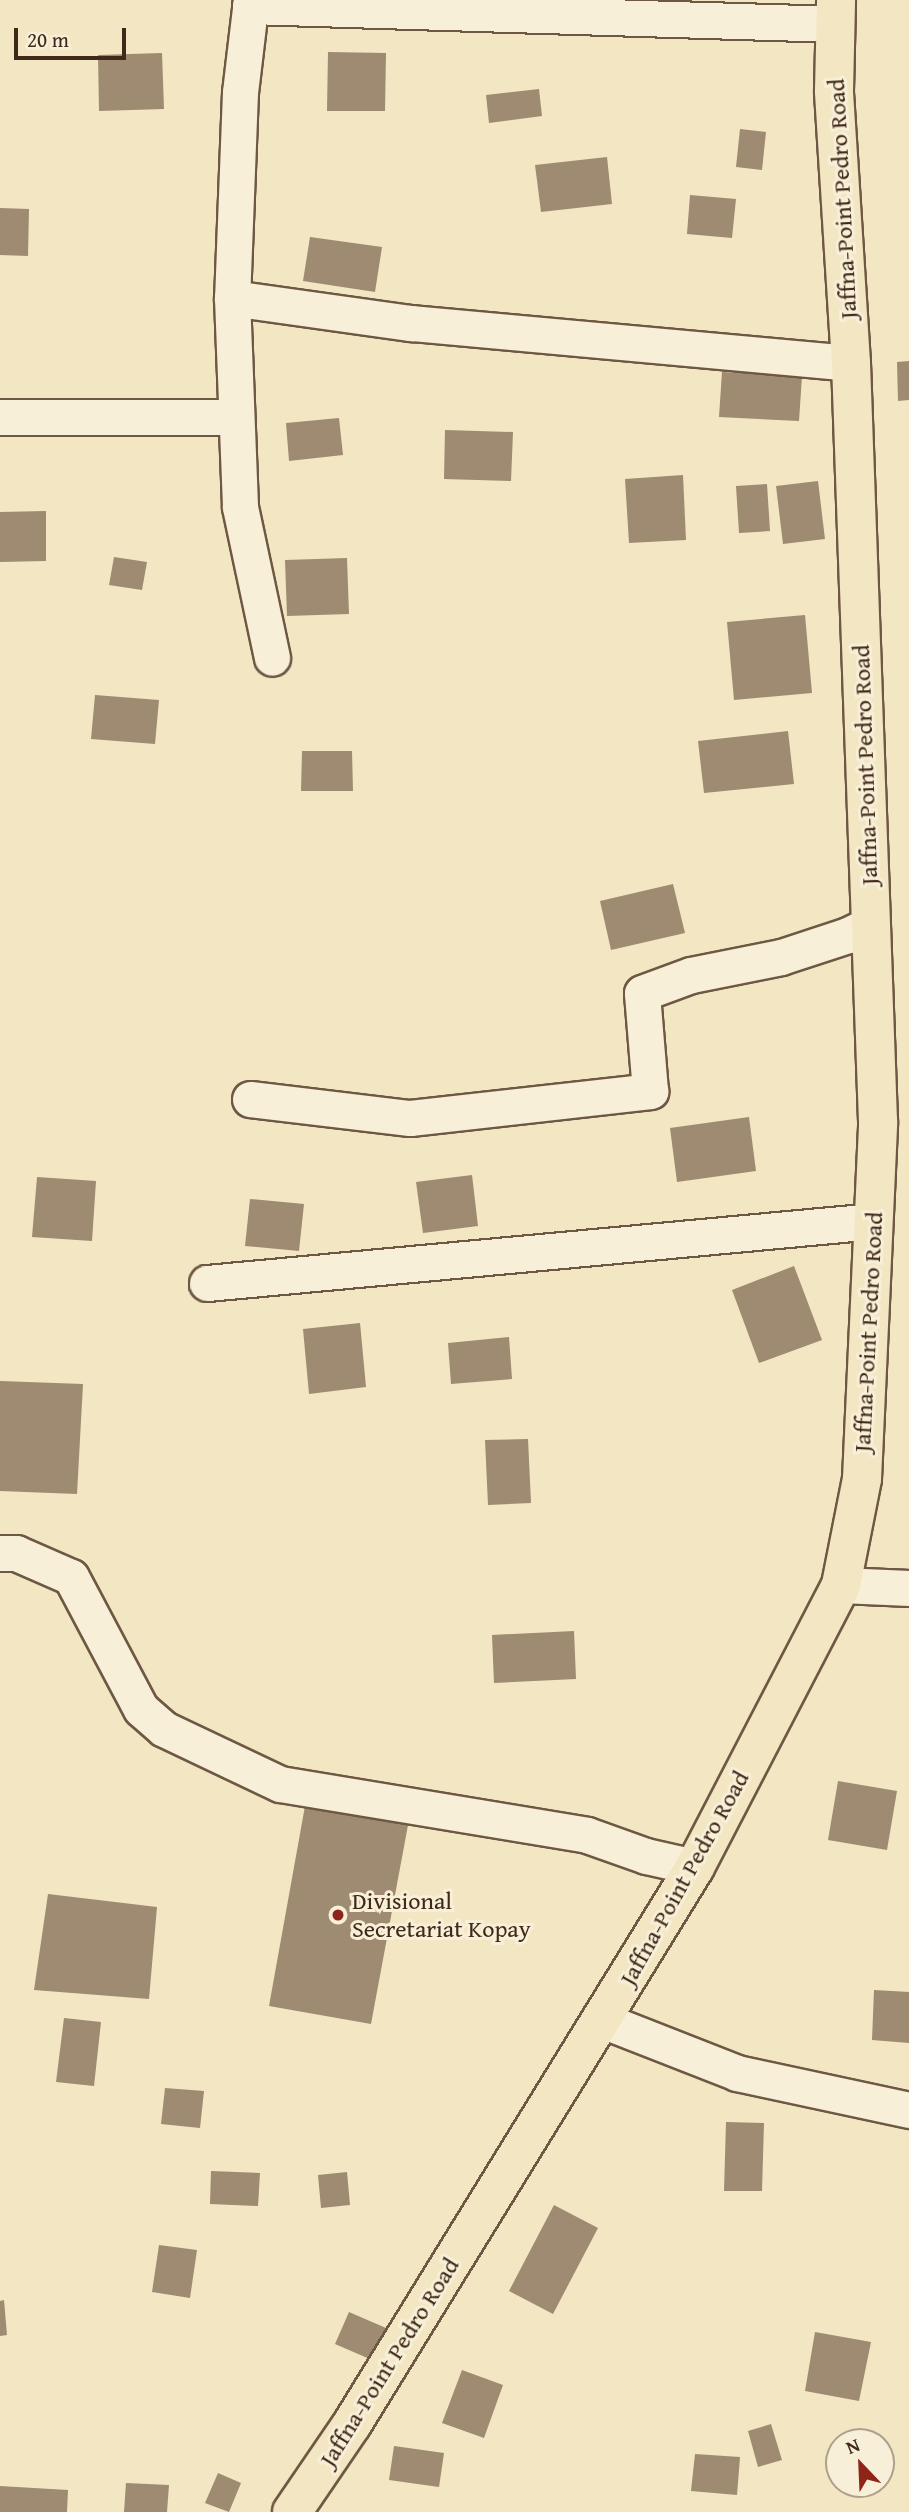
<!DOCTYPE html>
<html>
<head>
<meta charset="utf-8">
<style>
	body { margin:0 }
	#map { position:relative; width:909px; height:2512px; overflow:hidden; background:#f3e6c3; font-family:"Gentium Book Plus",serif }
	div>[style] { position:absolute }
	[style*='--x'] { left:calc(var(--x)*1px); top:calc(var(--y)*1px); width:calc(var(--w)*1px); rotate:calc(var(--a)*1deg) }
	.building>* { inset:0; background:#9e8b71 }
	.roads { filter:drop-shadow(2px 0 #6e5844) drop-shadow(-2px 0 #6e5844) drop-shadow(0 2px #6e5844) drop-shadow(0 -2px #6e5844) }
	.minor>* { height:35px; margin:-17.5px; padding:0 17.5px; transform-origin:17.5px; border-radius:17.5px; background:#f7efd8 }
	.primary>* { height:38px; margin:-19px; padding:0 19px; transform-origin:19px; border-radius:19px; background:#f3e6c3 }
	.dots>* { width:19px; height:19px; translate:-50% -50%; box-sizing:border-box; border:4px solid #f7efd8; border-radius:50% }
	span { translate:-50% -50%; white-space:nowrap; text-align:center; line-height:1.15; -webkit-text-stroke:6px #f7efd8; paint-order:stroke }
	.street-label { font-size:24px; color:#412919 }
	.poi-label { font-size:24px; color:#412919 }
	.left { translate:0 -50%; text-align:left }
	.north { position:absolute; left:825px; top:2428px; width:70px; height:70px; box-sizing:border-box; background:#f7efd8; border:2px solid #aea08c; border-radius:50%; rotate:337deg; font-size:19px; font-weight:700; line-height:28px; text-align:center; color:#412919 }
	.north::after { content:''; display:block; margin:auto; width:24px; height:32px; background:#8f2418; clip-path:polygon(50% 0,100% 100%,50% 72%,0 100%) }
	.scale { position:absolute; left:14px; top:28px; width:112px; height:32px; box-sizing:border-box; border:4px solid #412919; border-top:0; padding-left:9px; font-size:21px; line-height:24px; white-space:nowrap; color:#412919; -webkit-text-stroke:5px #f7efd8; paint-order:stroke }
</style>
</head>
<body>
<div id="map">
	<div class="building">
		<div style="clip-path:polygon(328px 52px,386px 53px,385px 111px,327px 111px)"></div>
		<div style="clip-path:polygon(162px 53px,164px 109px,99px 111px,98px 55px)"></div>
		<div style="clip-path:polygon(539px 89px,542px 116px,489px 123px,486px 95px)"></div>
		<div style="clip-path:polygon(740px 129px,766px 132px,762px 170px,736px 167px)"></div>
		<div style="clip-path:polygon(607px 157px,612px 204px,541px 212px,535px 165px)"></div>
		<div style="clip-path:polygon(690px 195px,736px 199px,732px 238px,687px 234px)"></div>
		<div style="clip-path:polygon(0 208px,29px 209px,28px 256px,0 255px)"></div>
		<div style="clip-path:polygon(310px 237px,382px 247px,375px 292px,303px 281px)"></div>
		<div style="clip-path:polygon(909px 361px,909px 400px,898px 401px,897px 362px)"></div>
		<div style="clip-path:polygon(722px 372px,802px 376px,799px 421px,719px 417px)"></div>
		<div style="clip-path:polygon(339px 418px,343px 455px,289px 461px,286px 423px)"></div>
		<div style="clip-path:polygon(445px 430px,513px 432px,511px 481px,444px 479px)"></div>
		<div style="clip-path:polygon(683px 475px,686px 540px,629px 543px,625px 479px)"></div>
		<div style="clip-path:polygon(818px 481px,825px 539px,783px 544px,776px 486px)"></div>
		<div style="clip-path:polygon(767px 484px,770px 531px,739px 533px,736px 486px)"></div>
		<div style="clip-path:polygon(46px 511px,46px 561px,0 562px,0 512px)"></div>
		<div style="clip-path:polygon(114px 557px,147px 562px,142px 590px,109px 585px)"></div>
		<div style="clip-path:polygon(347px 558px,349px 614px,287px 616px,285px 560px)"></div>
		<div style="clip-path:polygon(805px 615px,812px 693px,734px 700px,727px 622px)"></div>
		<div style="clip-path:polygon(95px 695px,159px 700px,155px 744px,91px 739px)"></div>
		<div style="clip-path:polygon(788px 731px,794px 784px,704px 793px,698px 741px)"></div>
		<div style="clip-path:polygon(302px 751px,352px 751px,353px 791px,301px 791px)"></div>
		<div style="clip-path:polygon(673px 884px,685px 933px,611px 950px,600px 901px)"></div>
		<div style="clip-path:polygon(749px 1117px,756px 1171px,677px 1182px,670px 1128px)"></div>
		<div style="clip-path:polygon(472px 1175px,478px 1226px,423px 1233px,416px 1182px)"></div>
		<div style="clip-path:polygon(37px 1177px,96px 1181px,92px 1241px,32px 1237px)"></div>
		<div style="clip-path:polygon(250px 1199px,304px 1204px,299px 1251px,245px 1246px)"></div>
		<div style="clip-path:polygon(794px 1266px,822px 1340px,759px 1363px,732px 1290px)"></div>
		<div style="clip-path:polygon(360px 1323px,366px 1387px,309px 1394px,303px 1329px)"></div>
		<div style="clip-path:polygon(509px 1337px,512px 1379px,451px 1384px,448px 1343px)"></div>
		<div style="clip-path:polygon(0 1381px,83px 1384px,77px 1494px,0 1491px)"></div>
		<div style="clip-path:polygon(528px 1439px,531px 1503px,488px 1505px,485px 1440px)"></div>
		<div style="clip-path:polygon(574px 1631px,576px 1679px,494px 1683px,492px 1635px)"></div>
		<div style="clip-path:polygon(838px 1781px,897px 1791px,887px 1850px,828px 1840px)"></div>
		<div style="clip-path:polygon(305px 1806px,408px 1825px,371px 2024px,269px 2006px)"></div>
		<div style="clip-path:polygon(48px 1894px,157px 1907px,149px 1999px,34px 1990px)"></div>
		<div style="clip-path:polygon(874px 1990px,909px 1992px,909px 2043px,872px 2040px)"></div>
		<div style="clip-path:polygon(64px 2018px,101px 2022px,94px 2086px,56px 2082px)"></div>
		<div style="clip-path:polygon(165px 2088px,204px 2091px,200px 2128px,161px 2124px)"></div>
		<div style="clip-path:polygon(726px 2122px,764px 2123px,762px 2191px,724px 2191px)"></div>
		<div style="clip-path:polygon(211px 2171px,260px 2173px,258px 2206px,210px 2204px)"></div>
		<div style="clip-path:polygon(347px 2172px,350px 2205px,321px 2208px,318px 2175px)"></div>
		<div style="clip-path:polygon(554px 2205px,598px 2228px,553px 2314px,509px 2291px)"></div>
		<div style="clip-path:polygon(159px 2245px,197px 2250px,190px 2298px,152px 2292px)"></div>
		<div style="clip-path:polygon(4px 2300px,7px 2335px,0 2336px,0 2301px)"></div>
		<div style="clip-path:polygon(349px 2312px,386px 2328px,372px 2360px,335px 2344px)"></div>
		<div style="clip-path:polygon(815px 2332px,871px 2342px,859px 2401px,805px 2391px)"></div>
		<div style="clip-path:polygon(462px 2370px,503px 2385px,484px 2438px,442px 2423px)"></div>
		<div style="clip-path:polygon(771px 2424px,782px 2460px,758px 2467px,748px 2431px)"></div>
		<div style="clip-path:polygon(394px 2446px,444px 2453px,439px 2487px,389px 2480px)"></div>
		<div style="clip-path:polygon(695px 2454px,740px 2457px,737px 2495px,691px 2491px)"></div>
		<div style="clip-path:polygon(218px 2473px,241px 2483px,229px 2512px,205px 2503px)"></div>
		<div style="clip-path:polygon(126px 2483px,169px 2485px,167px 2512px,124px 2512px)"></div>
		<div style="clip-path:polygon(0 2486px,68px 2490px,67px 2512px,0 2512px)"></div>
	</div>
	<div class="roads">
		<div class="minor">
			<div style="--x:251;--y:0;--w:93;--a:96.8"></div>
			<div style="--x:240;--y:92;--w:206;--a:92.2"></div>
			<div style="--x:232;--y:298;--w:209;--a:87.8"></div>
			<div style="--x:240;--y:507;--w:154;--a:78"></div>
			<div style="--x:250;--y:6;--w:586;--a:1.76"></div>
			<div style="--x:232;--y:298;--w:181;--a:8"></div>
			<div style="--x:411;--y:323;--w:442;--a:5.2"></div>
			<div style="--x:0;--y:417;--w:236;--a:0"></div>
			<div style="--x:250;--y:1099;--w:161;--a:6.8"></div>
			<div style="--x:410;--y:1118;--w:242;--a:-6.4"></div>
			<div style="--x:650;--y:1091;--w:98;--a:-94.7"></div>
			<div style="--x:642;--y:993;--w:52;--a:-20.2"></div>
			<div style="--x:691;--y:975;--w:92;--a:-11.3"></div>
			<div style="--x:781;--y:957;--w:71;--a:-18.2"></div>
			<div style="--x:848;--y:935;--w:25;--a:-26"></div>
			<div style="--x:207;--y:1283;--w:670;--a:-5.31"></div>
			<div style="--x:0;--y:1553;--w:16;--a:0"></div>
			<div style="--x:16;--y:1553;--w:60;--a:23.6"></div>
			<div style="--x:71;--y:1577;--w:149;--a:62.1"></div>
			<div style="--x:141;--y:1709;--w:30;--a:41"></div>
			<div style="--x:164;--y:1729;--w:128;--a:25.4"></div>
			<div style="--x:280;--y:1784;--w:311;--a:9.4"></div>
			<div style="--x:587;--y:1835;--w:63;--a:19.6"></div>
			<div style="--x:646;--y:1856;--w:50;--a:12.7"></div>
			<div style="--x:841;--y:1585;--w:68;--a:2.5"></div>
			<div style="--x:602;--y:2020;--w:145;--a:21.4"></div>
			<div style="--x:737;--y:2073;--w:176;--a:12.1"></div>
		</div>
		<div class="primary">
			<div style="--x:292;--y:2512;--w:107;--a:-55.7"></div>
			<div style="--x:352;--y:2424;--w:654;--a:-58.38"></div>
			<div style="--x:695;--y:1867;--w:318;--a:-62.6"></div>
			<div style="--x:841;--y:1585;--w:108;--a:-78.8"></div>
			<div style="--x:862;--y:1479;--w:358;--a:-87.4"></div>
			<div style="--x:878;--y:1121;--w:758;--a:-92.04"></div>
			<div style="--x:851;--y:363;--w:273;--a:-93.6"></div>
			<div style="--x:834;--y:91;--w:91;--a:-88.7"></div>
		</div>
	</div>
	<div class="dots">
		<div style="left:338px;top:1915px;background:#8f2418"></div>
	</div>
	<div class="street-label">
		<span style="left:842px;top:199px;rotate:-93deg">Jaffna-Point Pedro Road</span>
		<span style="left:865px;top:765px;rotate:-92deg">Jaffna-Point Pedro Road</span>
		<span style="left:868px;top:1332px;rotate:-87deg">Jaffna-Point Pedro Road</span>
		<span style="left:684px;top:1878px;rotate:-61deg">Jaffna-Point Pedro Road</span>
		<span style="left:389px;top:2362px;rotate:-58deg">Jaffna-Point Pedro Road</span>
	</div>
	<div class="poi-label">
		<span class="left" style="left:352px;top:1915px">Divisional<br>Secretariat Kopay</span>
	</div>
	<div class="north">N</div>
	<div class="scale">20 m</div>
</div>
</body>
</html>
